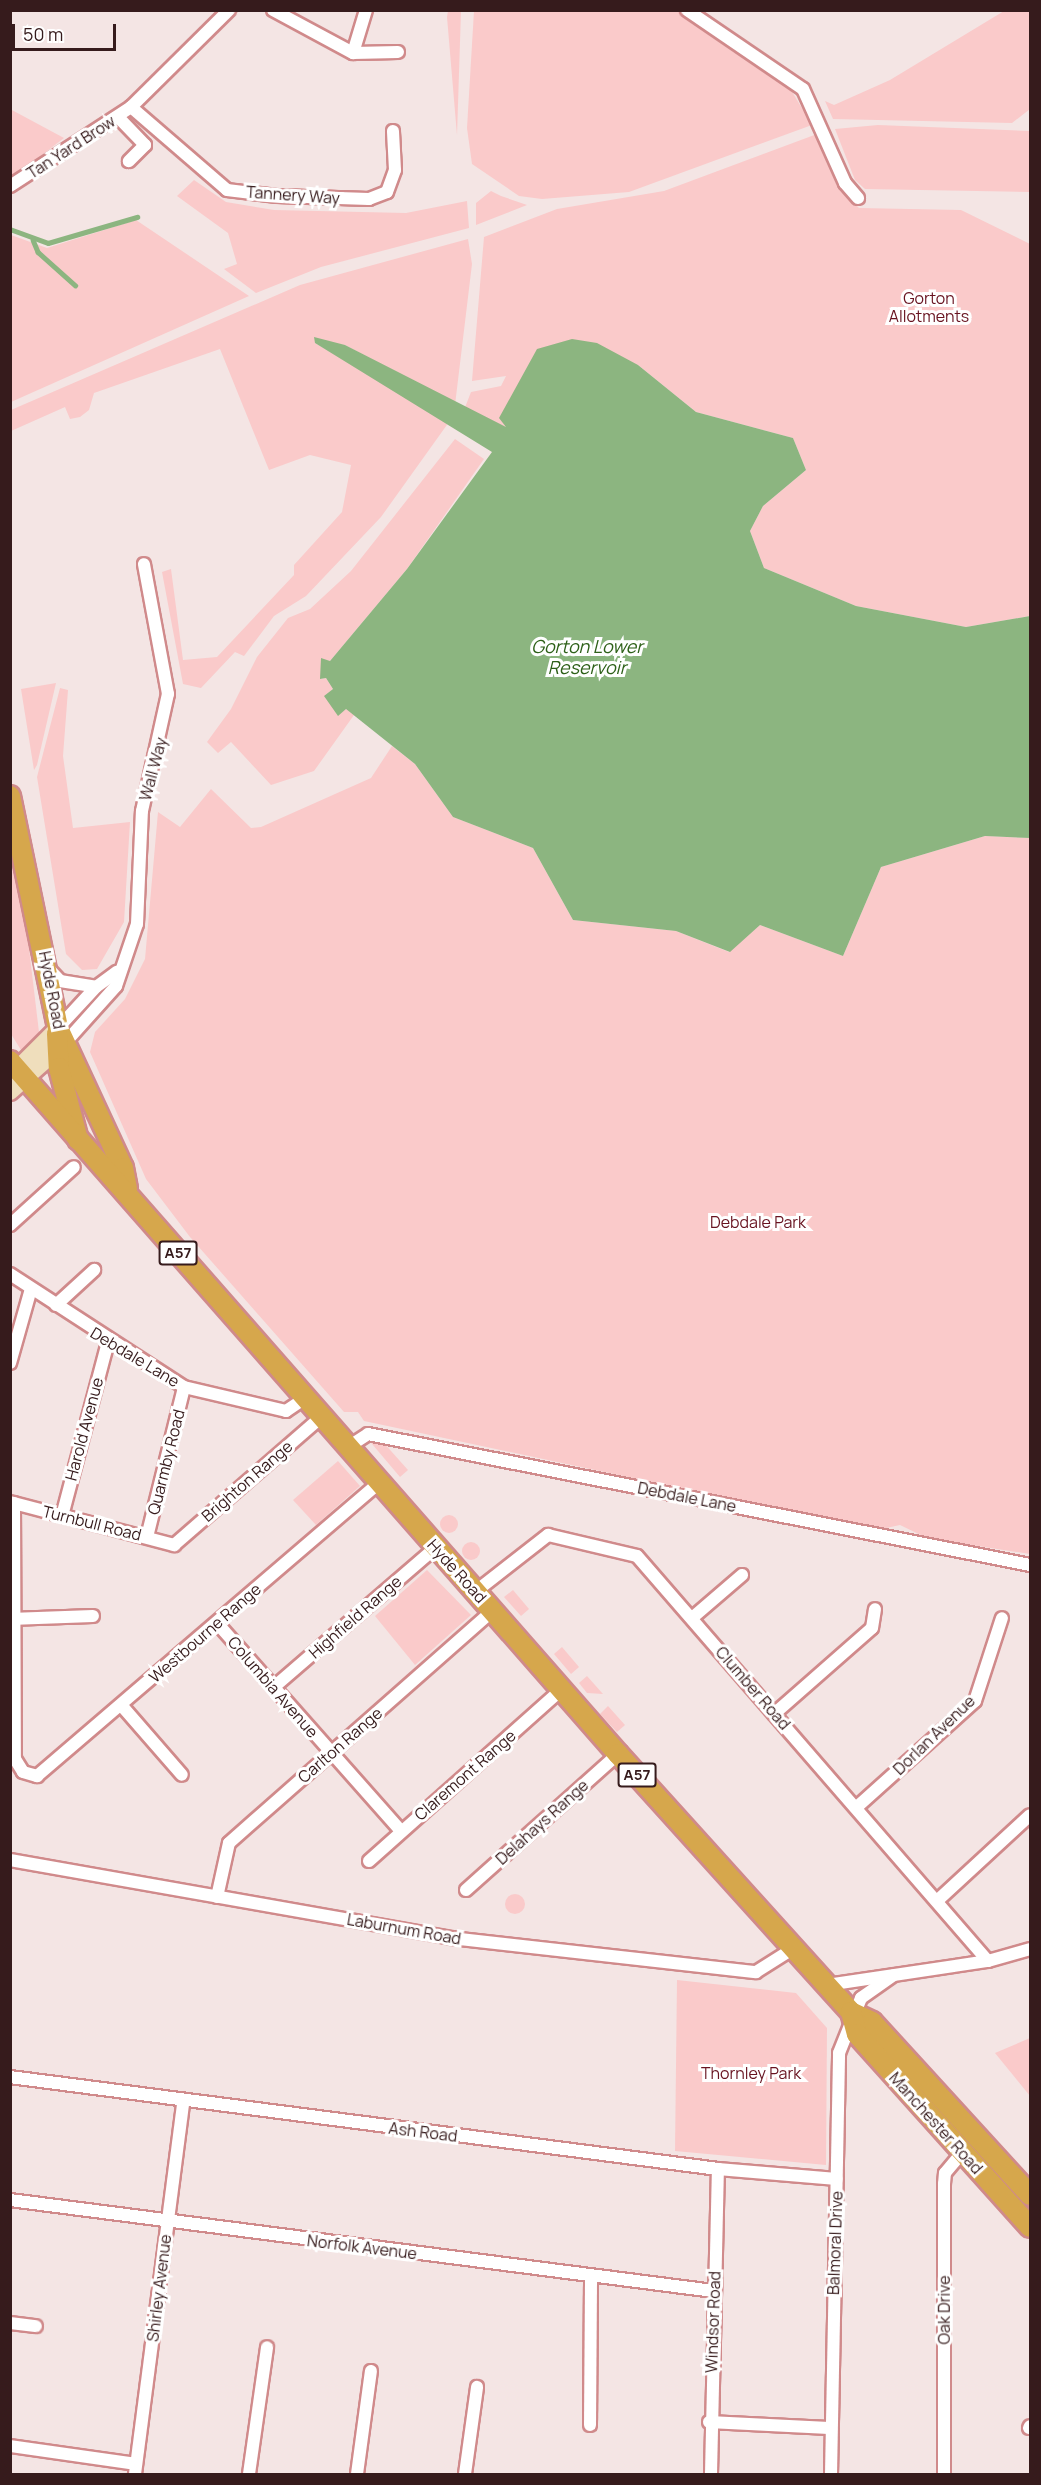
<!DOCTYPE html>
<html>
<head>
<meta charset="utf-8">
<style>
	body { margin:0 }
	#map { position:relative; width:1041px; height:2485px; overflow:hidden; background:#f4e5e4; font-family:Manrope,sans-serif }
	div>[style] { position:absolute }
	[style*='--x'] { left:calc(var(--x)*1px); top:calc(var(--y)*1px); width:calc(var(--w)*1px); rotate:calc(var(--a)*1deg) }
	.green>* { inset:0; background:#facaca }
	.round { border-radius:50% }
	.water>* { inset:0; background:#8cb580 }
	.stream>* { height:4.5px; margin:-2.25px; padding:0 2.25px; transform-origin:2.25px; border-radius:2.25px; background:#8cb580 }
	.roads { filter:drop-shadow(2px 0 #d08a8b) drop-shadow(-2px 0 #d08a8b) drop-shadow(0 2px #d08a8b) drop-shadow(0 -2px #d08a8b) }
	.minor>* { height:12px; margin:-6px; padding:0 6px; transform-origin:6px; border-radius:6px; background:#fff }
	.secondary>* { height:16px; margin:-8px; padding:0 8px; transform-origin:8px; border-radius:8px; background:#efdebc }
	.trunk>* { height:20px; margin:-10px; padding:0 10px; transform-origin:10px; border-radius:10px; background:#d6a74c }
	span { translate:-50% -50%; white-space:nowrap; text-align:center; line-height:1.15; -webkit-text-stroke:6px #fff; paint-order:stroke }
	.shield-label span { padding:2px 4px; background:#fff; border:2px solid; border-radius:4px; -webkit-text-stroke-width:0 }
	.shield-label { font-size:15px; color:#361b1c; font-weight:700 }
	.street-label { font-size:16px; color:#361b1c }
	.park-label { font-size:16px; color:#681320 }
	.water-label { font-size:18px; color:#2d6018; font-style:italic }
	.frame { position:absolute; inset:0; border:12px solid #361b1c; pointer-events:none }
	.scale { position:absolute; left:12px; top:24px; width:104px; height:27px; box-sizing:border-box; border:3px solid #361b1c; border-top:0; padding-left:8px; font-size:18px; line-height:21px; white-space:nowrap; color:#361b1c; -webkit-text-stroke:4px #fff; paint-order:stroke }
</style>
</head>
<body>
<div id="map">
	<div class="green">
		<div style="clip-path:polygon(448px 11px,461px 11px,457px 135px,447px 17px)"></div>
		<div style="clip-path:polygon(474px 11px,678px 11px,764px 66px,791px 90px,812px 125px,629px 192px,542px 199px,519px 196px,472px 164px,467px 128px)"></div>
		<div style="clip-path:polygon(1004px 11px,1030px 11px,1030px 109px,1012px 123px,833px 119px,825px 101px,834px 105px,890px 80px)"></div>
		<div style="clip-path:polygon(10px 109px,64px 138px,12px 178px,10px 175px)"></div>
		<div style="clip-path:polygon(878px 125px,1030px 131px,1030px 192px,865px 189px,855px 180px,835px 129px)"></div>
		<div style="clip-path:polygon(817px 134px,837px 186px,859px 208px,961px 210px,1030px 244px,1030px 616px,966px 627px,856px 606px,764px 568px,750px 531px,763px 506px,806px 470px,793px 438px,696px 412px,638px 365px,506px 427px,464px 410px,471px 392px,501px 386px,506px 376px,472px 381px,484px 237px,557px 209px,664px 191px)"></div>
		<div style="clip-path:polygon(194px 180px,226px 202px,274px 210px,406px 213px,467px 201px,469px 228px,321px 267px,256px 293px,224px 269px,237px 264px,228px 233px,177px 196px)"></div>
		<div style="clip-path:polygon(491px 191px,501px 196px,527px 205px,476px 225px,476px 203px)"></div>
		<div style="clip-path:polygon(136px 220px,249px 296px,11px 402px,11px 235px,47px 248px)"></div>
		<div style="clip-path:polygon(468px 239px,472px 264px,455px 405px,345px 345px,315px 343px,449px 422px,381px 517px,306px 596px,274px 616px,244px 656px,235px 652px,201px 688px,183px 684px,162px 572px,171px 569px,183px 660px,217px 657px,294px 575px,294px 565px,342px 512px,351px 465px,310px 455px,269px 470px,220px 349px,94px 393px,89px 410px,80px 417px,70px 419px,65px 407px,11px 431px,11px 410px,300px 285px)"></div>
		<div style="clip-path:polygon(455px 439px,484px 459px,407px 569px,330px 661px,321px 659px,321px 679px,326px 678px,333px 689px,325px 696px,338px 715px,346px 709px,354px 715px,314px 771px,271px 785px,231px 742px,218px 753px,207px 742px,231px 709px,257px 657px,288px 618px,310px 609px,351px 571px)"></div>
		<div style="clip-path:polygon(56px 683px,37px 765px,34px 770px,21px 689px)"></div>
		<div style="clip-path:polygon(60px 688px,68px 690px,63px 756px,73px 828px,130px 822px,124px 922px,97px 969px,82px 970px,66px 954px,37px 777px)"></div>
		<div style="clip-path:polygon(392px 746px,415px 764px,453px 817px,533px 848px,573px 920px,676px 931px,729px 952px,760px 925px,843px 956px,881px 867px,985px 836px,1030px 838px,1030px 1554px,927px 1538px,900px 1525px,877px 1530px,364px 1421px,358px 1412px,344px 1412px,190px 1237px,146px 1179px,90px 1052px,95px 1032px,125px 999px,145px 959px,158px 812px,180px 827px,211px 789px,251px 828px,261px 827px,371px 778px)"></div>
		<div style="clip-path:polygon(11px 840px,16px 840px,39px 1032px,21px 1050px,11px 1034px)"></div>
		<div style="clip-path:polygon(367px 1438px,383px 1442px,408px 1470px,400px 1477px)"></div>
		<div style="clip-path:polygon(338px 1461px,360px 1486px,316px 1525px,293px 1500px)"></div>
		<div class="round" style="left:440px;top:1515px;width:18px;height:18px"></div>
		<div class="round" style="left:462px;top:1542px;width:18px;height:18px"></div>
		<div style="clip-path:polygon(427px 1570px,471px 1615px,415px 1665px,375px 1616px)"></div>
		<div style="clip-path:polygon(513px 1590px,529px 1609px,521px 1616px,504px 1597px)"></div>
		<div style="clip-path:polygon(562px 1647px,579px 1667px,571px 1674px,554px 1654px)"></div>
		<div style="clip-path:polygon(587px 1676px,603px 1694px,587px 1693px,579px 1683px)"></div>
		<div style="clip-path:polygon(608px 1706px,625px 1725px,617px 1732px,600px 1714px)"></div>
		<div class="round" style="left:505px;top:1894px;width:20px;height:20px"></div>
		<div style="clip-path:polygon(677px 1980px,796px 1993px,827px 2028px,826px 2165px,675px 2151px)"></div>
		<div style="clip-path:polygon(1030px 2038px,1030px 2096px,995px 2053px)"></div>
	</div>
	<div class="water">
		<div style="clip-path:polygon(314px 337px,345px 345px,506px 427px,499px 418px,537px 349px,572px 339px,597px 343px,638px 365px,696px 412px,793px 438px,806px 470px,763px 506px,750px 531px,764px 568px,856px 606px,966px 627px,1030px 616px,1030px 838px,985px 836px,881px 867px,843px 956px,760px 925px,730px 952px,676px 931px,573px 920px,533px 848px,453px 817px,415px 764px,346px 709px,338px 716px,324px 696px,333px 689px,326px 678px,320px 679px,321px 658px,330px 661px,407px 569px,492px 452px,315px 343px)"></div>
	</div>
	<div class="stream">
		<div style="--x:10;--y:229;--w:40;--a:20.2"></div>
		<div style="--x:48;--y:243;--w:93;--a:-16.3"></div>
		<div style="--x:33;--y:240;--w:13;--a:67"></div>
		<div style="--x:38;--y:252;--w:50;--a:41.7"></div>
	</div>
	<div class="roads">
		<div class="minor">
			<div style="--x:273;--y:10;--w:91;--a:28.3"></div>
			<div style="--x:353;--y:53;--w:45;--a:-1.3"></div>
			<div style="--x:687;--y:10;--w:140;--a:34.3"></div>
			<div style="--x:803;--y:89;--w:103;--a:65.9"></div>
			<div style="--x:845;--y:183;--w:20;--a:49"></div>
			<div style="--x:353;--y:53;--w:45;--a:-73.2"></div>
			<div style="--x:131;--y:107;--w:127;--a:40.8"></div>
			<div style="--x:227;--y:190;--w:50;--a:6.8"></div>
			<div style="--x:277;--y:196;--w:92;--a:1.9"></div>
			<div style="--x:369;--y:199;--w:19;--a:-21"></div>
			<div style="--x:387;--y:192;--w:23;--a:-70"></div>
			<div style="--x:395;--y:170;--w:39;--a:-93"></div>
			<div style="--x:118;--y:117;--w:39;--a:46"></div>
			<div style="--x:145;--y:145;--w:23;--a:135"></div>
			<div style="--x:10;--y:186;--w:145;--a:-33.1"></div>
			<div style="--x:131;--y:107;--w:138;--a:-44.7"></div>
			<div style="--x:49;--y:969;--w:16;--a:47"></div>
			<div style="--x:60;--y:981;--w:36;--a:9"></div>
			<div style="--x:96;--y:987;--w:26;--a:-36"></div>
			<div style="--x:58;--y:1028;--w:56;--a:-47.2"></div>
			<div style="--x:64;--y:1044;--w:78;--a:-48.1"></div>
			<div style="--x:116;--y:986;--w:65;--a:-71.3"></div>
			<div style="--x:137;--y:924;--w:113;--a:-87.5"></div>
			<div style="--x:142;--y:811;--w:120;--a:-77.5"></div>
			<div style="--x:168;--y:694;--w:132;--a:-100.5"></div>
			<div style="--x:10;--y:1225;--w:86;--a:-42.2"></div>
			<div style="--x:10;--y:1274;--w:207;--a:33"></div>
			<div style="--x:184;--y:1387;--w:105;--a:13.2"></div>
			<div style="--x:286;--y:1411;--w:23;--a:-34"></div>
			<div style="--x:56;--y:1305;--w:52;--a:-42.6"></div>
			<div style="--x:10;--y:1363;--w:77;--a:-74.2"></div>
			<div style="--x:348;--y:1447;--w:24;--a:-33"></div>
			<div style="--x:368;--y:1434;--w:675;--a:11.19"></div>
			<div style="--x:10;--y:1502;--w:170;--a:14.7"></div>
			<div style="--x:174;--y:1545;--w:195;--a:-41"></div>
			<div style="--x:14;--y:1503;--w:256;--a:89.8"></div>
			<div style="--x:15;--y:1759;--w:15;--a:58"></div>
			<div style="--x:23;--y:1772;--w:15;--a:16"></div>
			<div style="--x:37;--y:1776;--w:450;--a:-40.6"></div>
			<div style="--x:62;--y:1516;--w:180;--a:-75.2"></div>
			<div style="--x:147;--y:1537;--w:154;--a:-76.1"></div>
			<div style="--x:475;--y:1592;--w:93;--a:-38"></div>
			<div style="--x:548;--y:1535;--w:91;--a:13.3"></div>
			<div style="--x:637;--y:1556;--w:536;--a:49.09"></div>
			<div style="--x:692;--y:1618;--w:66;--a:-40.7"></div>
			<div style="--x:10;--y:1619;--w:83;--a:-2.1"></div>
			<div style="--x:217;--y:1623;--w:278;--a:48.5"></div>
			<div style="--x:274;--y:1687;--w:214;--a:-40.8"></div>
			<div style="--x:122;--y:1706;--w:91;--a:49"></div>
			<div style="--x:774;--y:1714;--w:130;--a:-41.3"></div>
			<div style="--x:872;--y:1628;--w:19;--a:-81"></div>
			<div style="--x:858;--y:1806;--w:157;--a:-41.9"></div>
			<div style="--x:975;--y:1701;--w:87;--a:-72"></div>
			<div style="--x:10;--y:1860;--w:448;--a:10"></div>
			<div style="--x:451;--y:1938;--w:307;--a:6.4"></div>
			<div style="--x:756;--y:1972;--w:45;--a:-32.3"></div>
			<div style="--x:369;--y:1861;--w:257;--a:-41.7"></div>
			<div style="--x:466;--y:1890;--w:204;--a:-41.8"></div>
			<div style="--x:217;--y:1897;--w:55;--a:-77.5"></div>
			<div style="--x:229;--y:1843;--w:351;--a:-41.4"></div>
			<div style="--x:938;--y:1900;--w:125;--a:-42.7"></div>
			<div style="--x:827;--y:1985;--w:163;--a:-8.5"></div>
			<div style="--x:988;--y:1961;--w:44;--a:-15.9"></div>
			<div style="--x:10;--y:2077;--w:714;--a:7.4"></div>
			<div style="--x:718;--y:2169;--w:119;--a:4.8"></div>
			<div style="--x:10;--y:2200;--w:710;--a:7.37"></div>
			<div style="--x:10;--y:2323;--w:26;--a:7"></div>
			<div style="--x:709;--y:2422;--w:120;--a:2.9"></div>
			<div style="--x:590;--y:2425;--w:149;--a:-89.6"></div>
			<div style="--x:1029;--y:2428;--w:2;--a:-63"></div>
			<div style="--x:10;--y:2446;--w:127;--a:8.1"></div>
			<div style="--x:135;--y:2474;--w:375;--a:-82.6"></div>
			<div style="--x:249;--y:2474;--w:128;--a:-81.9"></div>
			<div style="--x:357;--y:2474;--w:104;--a:-82.3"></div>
			<div style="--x:465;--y:2474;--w:88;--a:-82.1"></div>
			<div style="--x:711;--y:2474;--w:305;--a:-88.7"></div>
			<div style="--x:831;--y:2474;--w:421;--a:-88.9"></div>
			<div style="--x:839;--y:2053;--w:59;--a:-68.2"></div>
			<div style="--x:861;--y:1998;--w:39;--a:-35"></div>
			<div style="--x:944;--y:2474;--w:290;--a:-90"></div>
			<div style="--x:944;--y:2184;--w:11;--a:-85"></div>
			<div style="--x:945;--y:2173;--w:26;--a:-50"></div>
		</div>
		<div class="secondary">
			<div style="--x:10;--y:1076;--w:68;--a:-45"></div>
			<div style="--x:10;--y:1092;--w:72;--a:-41.6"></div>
		</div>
		<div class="trunk">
			<div style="--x:10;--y:796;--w:237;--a:78.3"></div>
			<div style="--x:58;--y:1028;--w:154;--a:65.1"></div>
			<div style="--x:123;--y:1168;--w:21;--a:79"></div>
			<div style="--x:57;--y:1034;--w:34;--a:87"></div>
			<div style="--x:59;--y:1068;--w:74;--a:75.2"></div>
			<div style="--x:10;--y:1061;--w:922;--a:48.74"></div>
			<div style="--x:618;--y:1754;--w:348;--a:47.9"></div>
			<div style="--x:851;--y:2012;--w:23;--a:25"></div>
			<div style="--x:872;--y:2022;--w:234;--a:47.6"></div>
			<div style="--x:851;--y:2012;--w:23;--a:75"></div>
			<div style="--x:857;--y:2034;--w:259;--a:48.1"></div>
		</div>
	</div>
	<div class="shield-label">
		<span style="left:178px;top:1253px">A57</span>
		<span style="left:637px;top:1775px">A57</span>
	</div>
	<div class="street-label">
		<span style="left:71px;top:147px;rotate:-33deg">Tan Yard Brow</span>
		<span style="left:293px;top:195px;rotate:4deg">Tannery Way</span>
		<span style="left:153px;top:769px;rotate:-75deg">Wall Way</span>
		<span style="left:52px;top:990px;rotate:79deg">Hyde Road</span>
		<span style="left:135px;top:1357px;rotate:31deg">Debdale Lane</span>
		<span style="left:84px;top:1429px;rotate:-75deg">Harold Avenue</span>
		<span style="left:166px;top:1462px;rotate:-76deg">Quarmby Road</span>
		<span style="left:247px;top:1481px;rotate:-41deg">Brighton Range</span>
		<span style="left:687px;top:1497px;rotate:11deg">Debdale Lane</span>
		<span style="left:92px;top:1523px;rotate:14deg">Turnbull Road</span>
		<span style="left:457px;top:1571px;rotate:48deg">Hyde Road</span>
		<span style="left:355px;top:1617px;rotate:-41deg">Highfield Range</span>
		<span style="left:205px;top:1633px;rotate:-41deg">Westbourne Range</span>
		<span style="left:273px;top:1687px;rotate:49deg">Columbia Avenue</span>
		<span style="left:753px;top:1688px;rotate:49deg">Clumber Road</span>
		<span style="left:934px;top:1735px;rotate:-44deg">Dorlan Avenue</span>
		<span style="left:340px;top:1745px;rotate:-41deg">Carlton Range</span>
		<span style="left:465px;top:1775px;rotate:-41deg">Claremont Range</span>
		<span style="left:542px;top:1822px;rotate:-42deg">Delahays Range</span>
		<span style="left:404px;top:1929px;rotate:10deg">Laburnum Road</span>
		<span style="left:936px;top:2123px;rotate:48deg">Manchester Road</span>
		<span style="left:423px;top:2132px;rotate:7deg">Ash Road</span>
		<span style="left:835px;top:2243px;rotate:-88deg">Balmoral Drive</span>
		<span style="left:362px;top:2247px;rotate:7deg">Norfolk Avenue</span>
		<span style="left:159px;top:2288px;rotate:-83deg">Shirley Avenue</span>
		<span style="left:944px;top:2310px;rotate:-90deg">Oak Drive</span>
		<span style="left:713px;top:2322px;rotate:-88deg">Windsor Road</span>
	</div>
	<div class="park-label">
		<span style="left:929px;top:307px">Gorton<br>Allotments</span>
		<span style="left:758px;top:1222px">Debdale Park</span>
		<span style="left:751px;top:2073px">Thornley Park</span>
	</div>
	<div class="water-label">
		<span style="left:587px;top:657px">Gorton Lower<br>Reservoir</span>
	</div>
	<div class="frame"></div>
	<div class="scale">50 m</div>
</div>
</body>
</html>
